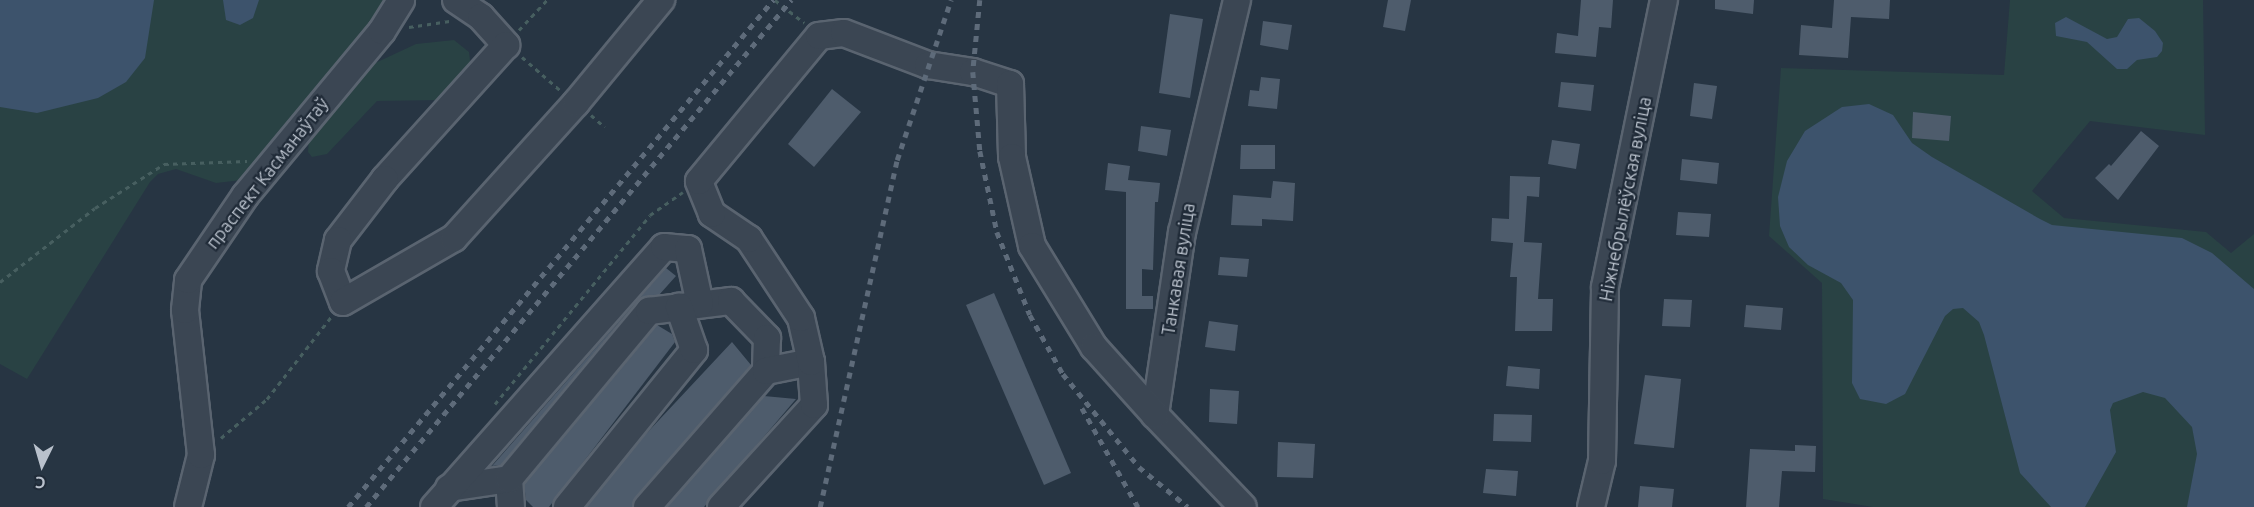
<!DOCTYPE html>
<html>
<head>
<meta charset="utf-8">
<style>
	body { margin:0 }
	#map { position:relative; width:2254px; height:507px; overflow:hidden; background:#273543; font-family:Ubuntu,sans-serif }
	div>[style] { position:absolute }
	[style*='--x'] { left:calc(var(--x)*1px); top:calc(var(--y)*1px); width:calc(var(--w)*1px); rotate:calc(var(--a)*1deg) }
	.green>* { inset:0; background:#294244 }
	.water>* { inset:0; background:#3d536c }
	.building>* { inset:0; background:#4e5c6c }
	.path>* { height:3px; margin-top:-1.5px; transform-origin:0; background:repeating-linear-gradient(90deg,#475f60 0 4.5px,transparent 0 9px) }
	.roads { filter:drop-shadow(2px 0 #5a6470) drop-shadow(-2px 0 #5a6470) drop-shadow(0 2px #5a6470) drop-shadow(0 -2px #5a6470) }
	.minor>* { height:26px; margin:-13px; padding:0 13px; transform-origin:13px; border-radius:13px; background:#3b4653 }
	.rail>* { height:4.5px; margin-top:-2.25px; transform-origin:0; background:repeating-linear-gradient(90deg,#5e6b7a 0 6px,transparent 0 12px) }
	span { translate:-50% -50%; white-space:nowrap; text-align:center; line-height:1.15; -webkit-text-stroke:4.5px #202b38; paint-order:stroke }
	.street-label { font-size:18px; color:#b9c1cc }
	.north { position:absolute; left:12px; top:435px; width:60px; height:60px; -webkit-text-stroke:4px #202b38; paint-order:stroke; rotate:185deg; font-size:16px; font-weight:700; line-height:24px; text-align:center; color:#b9c1cc }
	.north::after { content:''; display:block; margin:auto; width:21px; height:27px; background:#b9c1cc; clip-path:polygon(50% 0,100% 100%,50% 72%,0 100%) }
</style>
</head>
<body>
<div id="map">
	<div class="green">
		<div style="clip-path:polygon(0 0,385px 0,365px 35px,242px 180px,216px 183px,176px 169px,158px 174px,150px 182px,27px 379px,0 364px)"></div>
		<div style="clip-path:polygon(2010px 0,2203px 0,2205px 135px,2090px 121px,2032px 191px,2064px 218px,2206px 232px,2231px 253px,2254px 234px,2254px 507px,1873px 507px,1823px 499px,1822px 283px,1769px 236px,1781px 68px,2004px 75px)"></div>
		<div style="clip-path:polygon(454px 40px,469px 52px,471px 69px,443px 100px,377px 101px,327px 154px,312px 157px,308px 152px,309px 138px,371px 65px,416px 44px)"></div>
	</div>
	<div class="water">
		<div style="clip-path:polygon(0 0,154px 0,145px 58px,126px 82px,98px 98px,37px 113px,0 107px)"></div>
		<div style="clip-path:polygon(223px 0,259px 0,253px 18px,240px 25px,226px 20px)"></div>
		<div style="clip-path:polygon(2066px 17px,2107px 39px,2117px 37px,2128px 19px,2139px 18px,2155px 31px,2163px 43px,2162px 51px,2157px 57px,2137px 60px,2127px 69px,2117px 69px,2087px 42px,2056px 36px,2055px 23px)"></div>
		<div style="clip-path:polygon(1869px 104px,1893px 115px,1912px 143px,1932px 157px,2040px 219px,2052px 225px,2182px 238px,2212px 253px,2254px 289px,2254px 507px,2187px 507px,2197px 454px,2192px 427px,2165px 398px,2143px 392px,2113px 403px,2110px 410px,2116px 452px,2085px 507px,2051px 507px,2020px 473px,1984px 335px,1979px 322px,1963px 308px,1953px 309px,1945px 316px,1905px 394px,1886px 404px,1860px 399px,1852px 383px,1853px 300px,1841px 283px,1808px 265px,1789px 247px,1780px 226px,1778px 197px,1787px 161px,1805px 131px,1842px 107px)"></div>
	</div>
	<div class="building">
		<div style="clip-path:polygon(1388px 0,1411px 0,1405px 31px,1383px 27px)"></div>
		<div style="clip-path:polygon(1581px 0,1613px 0,1611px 28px,1599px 27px,1596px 57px,1555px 53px,1557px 33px,1578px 36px)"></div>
		<div style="clip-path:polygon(1715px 0,1754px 0,1753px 14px,1715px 9px)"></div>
		<div style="clip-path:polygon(1834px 0,1890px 0,1889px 19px,1851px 17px,1848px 58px,1799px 55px,1801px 25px,1832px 28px)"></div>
		<div style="clip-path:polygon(1170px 14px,1203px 19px,1190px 98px,1159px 93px)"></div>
		<div style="clip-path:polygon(1263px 21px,1292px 25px,1288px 50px,1260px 45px)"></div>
		<div style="clip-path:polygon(1261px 77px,1280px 79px,1277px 109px,1248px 106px,1250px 90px,1259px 91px)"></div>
		<div style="clip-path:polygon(1561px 82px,1594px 85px,1591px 111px,1558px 107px)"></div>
		<div style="clip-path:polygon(1694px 83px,1717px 86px,1712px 119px,1690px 116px)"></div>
		<div style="clip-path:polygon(832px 89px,861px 112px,814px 167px,788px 144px)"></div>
		<div style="clip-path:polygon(1913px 112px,1951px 116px,1949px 141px,1912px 138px)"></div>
		<div style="clip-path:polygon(1141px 126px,1171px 130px,1167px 156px,1138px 151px)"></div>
		<div style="clip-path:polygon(2141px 131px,2159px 146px,2118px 200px,2095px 178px,2109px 164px,2111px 166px)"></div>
		<div style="clip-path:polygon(1552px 140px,1580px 144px,1576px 169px,1548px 164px)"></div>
		<div style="clip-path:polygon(1241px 145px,1275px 145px,1275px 169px,1240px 169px)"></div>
		<div style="clip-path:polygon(1682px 159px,1719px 163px,1717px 184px,1680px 180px)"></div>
		<div style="clip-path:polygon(1108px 163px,1130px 166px,1128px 180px,1160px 183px,1158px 202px,1155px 202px,1153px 270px,1142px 269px,1142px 296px,1153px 296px,1153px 309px,1126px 309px,1126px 192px,1105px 190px)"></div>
		<div style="clip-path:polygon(1510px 176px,1540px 177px,1539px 197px,1527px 196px,1524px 242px,1542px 243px,1538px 299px,1553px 299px,1552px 331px,1515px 331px,1517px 277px,1510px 277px,1513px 243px,1491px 241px,1492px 218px,1509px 219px)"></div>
		<div style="clip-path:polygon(1273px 181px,1295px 183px,1293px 221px,1262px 219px,1262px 226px,1231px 225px,1233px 195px,1271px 198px)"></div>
		<div style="clip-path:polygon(1678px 212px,1711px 214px,1709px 237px,1676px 235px)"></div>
		<div style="clip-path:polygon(1220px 257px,1249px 259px,1247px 277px,1218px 275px)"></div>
		<div style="clip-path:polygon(666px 268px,676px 276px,659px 295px,637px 301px,501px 465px,492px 466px)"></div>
		<div style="clip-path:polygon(994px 293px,1071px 473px,1044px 485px,966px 305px)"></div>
		<div style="clip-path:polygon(1664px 299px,1692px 300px,1690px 327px,1662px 326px)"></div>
		<div style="clip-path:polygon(1746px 305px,1783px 308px,1781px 330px,1744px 327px)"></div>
		<div style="clip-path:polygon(1209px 321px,1238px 325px,1235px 351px,1205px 347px)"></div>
		<div style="clip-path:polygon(657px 325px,672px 334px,675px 342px,549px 507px,533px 507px,526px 500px,524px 484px)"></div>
		<div style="clip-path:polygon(732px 342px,751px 365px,636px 497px,632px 507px,586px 507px,645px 435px)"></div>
		<div style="clip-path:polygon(1508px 366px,1540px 369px,1539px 389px,1506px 386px)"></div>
		<div style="clip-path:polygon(1645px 375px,1681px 379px,1674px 448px,1634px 444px)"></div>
		<div style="clip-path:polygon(1210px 389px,1239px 391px,1237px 424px,1209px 422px)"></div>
		<div style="clip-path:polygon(764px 396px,796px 399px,704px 507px,667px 507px)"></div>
		<div style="clip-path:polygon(1494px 414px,1532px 415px,1531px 442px,1493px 441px)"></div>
		<div style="clip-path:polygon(1278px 442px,1315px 444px,1313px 478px,1277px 477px)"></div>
		<div style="clip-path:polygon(1795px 445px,1816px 446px,1815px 472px,1782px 471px,1779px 507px,1746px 507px,1750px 449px,1795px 451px)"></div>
		<div style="clip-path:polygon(1486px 469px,1518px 471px,1516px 496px,1483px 493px)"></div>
		<div style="clip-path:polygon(1640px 486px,1674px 489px,1672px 507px,1638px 507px)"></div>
	</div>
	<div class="path">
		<div style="--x:775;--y:0;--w:37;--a:38"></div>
		<div style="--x:409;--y:27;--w:41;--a:-8.3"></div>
		<div style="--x:519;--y:30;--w:41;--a:-47"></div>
		<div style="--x:522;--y:57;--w:50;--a:41"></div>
		<div style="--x:591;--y:115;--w:18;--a:41"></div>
		<div style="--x:0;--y:282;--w:120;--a:-37.9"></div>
		<div style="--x:95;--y:208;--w:82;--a:-32.5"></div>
		<div style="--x:164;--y:164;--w:83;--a:-2.1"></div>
		<div style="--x:495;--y:404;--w:244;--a:-50.6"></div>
		<div style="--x:650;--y:215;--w:40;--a:-34.9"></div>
		<div style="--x:221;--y:438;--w:60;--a:-40.3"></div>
		<div style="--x:267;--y:399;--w:104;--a:-52"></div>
	</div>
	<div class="roads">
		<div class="minor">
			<div style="--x:456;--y:0;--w:30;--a:34"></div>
			<div style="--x:481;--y:17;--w:38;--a:48"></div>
			<div style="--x:506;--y:45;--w:181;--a:132.1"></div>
			<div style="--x:385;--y:179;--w:77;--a:127.6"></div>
			<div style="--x:338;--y:240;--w:32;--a:103"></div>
			<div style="--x:331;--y:271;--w:33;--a:69"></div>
			<div style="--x:343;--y:302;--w:128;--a:-30"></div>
			<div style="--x:454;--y:238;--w:182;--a:-47.9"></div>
			<div style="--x:576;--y:103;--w:134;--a:-50.5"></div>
			<div style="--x:1237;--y:0;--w:238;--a:103.3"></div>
			<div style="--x:1182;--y:232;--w:185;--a:98.4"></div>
			<div style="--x:1155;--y:415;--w:127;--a:46.3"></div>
			<div style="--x:509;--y:479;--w:28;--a:86"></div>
			<div style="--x:449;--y:488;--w:61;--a:-8.5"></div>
			<div style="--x:509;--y:479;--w:219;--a:-50.2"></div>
			<div style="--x:649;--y:311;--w:83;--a:-7"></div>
			<div style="--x:731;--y:301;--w:52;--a:45.8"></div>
			<div style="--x:767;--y:338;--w:33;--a:92"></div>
			<div style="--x:188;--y:507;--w:54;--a:-76"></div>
			<div style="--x:201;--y:455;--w:146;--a:-96.3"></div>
			<div style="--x:185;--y:310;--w:30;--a:-84"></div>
			<div style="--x:188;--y:280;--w:102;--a:-55.8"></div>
			<div style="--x:245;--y:196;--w:214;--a:-50.3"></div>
			<div style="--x:382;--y:31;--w:36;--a:-58"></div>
			<div style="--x:434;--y:507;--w:347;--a:-48.5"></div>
			<div style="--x:664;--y:247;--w:24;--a:5"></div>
			<div style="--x:688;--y:249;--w:56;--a:77.7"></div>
			<div style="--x:567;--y:507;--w:202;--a:-51"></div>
			<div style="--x:694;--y:350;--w:46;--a:-109.2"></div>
			<div style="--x:647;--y:507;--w:181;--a:-48.8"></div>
			<div style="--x:766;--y:371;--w:46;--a:-11.3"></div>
			<div style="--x:721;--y:507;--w:138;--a:-47.6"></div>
			<div style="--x:814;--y:405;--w:43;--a:-94"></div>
			<div style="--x:811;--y:362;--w:45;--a:-102.8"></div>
			<div style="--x:801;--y:318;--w:95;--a:-123.4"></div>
			<div style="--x:749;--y:239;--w:45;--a:-146"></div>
			<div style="--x:712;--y:214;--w:35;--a:-112"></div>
			<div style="--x:699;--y:181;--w:188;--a:-50.4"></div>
			<div style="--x:819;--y:36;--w:25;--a:-7"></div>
			<div style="--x:844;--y:33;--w:90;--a:20.9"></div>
			<div style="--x:928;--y:65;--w:46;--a:8.8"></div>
			<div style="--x:973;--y:72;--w:39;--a:18"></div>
			<div style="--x:1010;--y:84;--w:73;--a:88.4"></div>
			<div style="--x:1012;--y:157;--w:91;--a:77.3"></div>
			<div style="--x:1032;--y:246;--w:119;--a:58.5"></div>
			<div style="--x:1094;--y:347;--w:91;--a:48.1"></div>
			<div style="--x:1591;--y:507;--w:47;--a:-76.6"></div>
			<div style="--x:1602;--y:461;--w:174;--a:-89"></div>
			<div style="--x:1605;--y:287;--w:293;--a:-78.4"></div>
		</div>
	</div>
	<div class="rail">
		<div style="--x:980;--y:0;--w:72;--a:95.6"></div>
		<div style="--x:973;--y:72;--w:79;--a:84.9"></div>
		<div style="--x:980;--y:151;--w:83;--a:78.1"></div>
		<div style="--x:997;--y:232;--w:89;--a:68.3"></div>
		<div style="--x:1030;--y:315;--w:68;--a:60.8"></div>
		<div style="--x:1063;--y:374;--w:120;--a:50.7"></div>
		<div style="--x:1139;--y:467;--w:63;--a:39.2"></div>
		<div style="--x:1082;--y:408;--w:114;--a:60.5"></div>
		<div style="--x:348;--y:507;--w:662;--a:-50.03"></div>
		<div style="--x:366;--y:507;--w:662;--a:-50.03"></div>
		<div style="--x:820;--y:507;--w:355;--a:-77.5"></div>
		<div style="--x:897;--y:160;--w:169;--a:-71.4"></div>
	</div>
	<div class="street-label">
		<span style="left:267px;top:173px;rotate:-52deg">праспект Касманаўтаў</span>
		<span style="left:1625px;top:199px;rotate:-79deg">Ніжнебрылёўская вуліца</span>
		<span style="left:1178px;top:269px;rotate:-81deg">Танкавая вуліца</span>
	</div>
	<div class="north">С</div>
</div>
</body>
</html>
